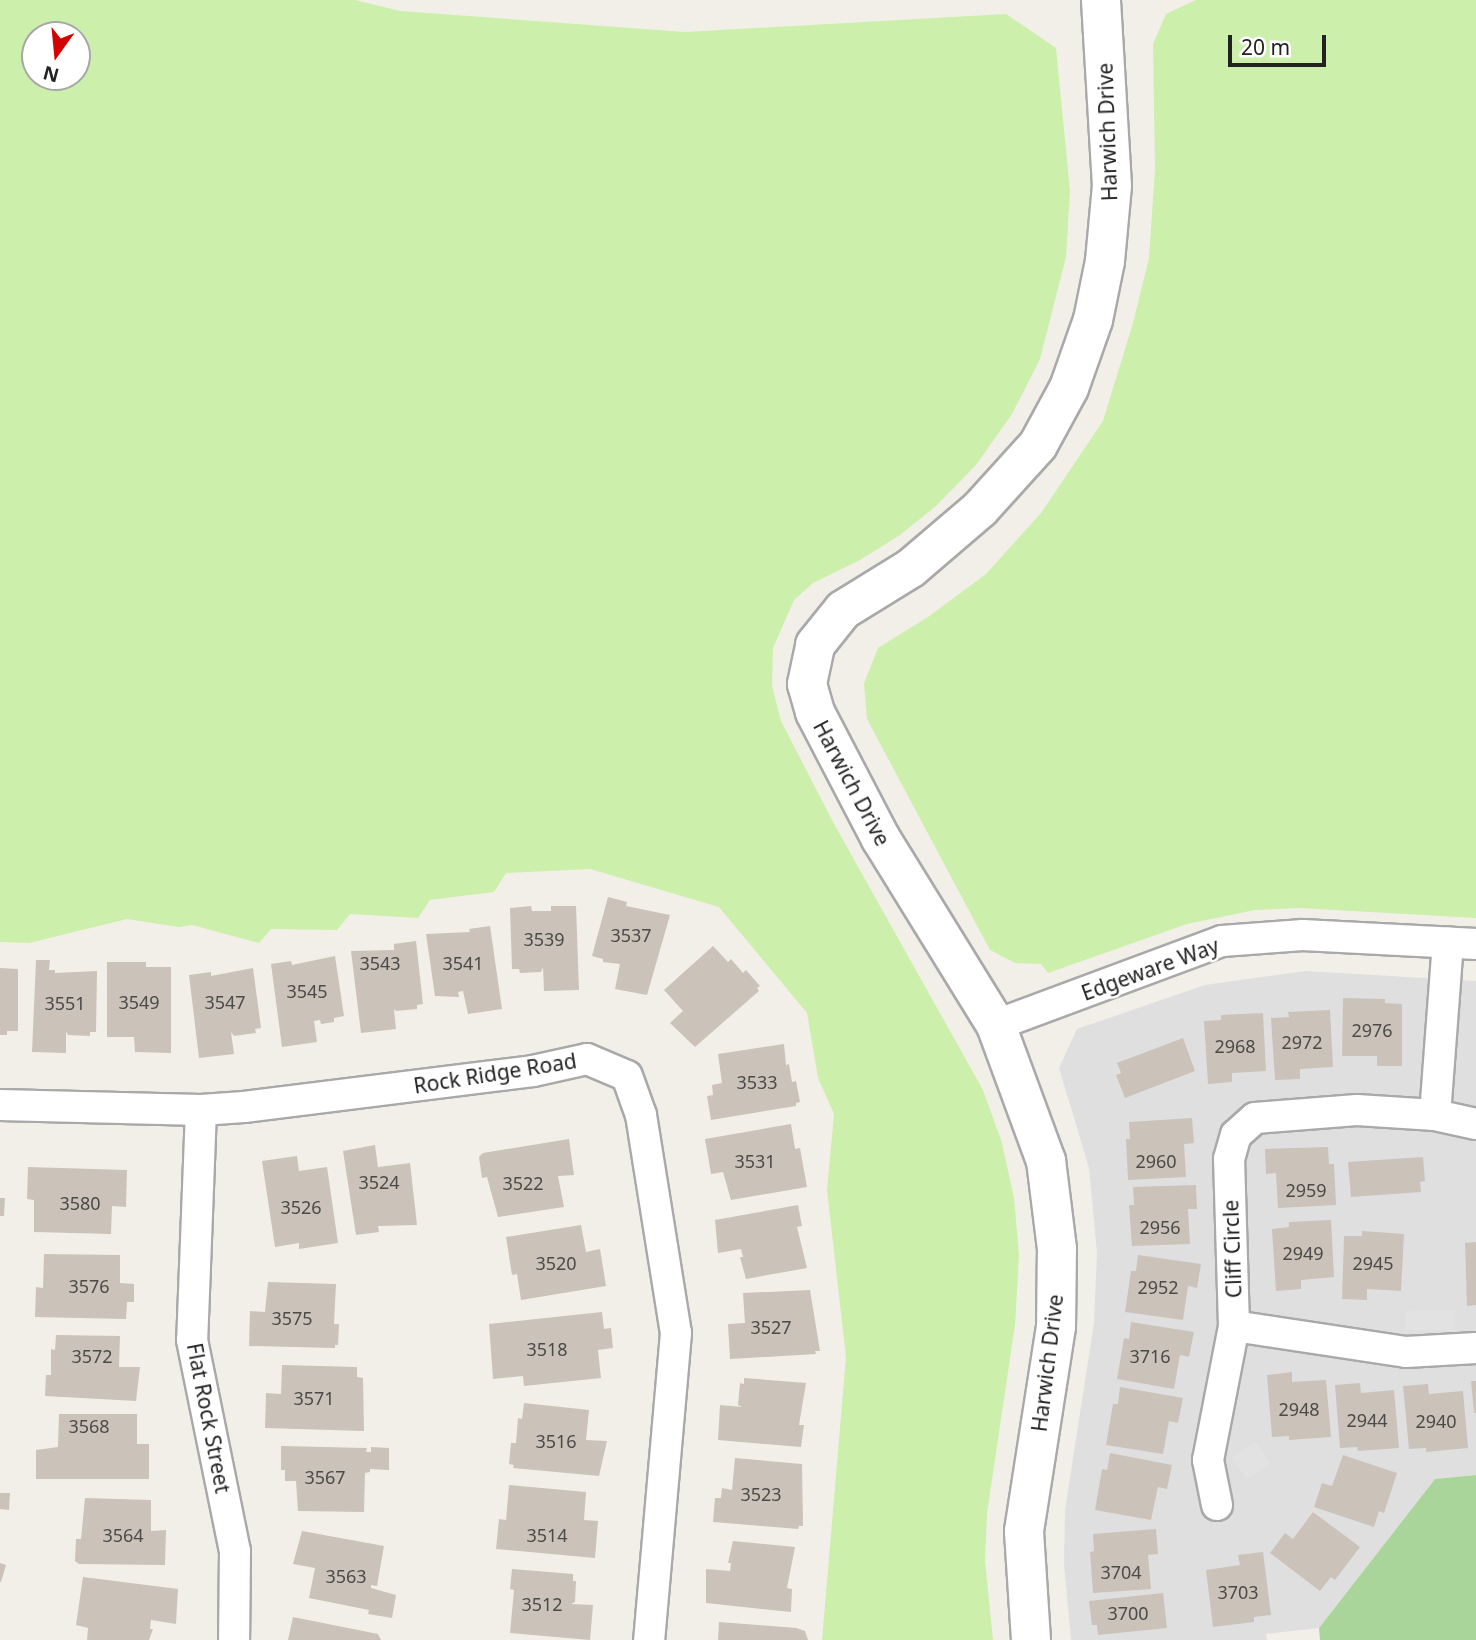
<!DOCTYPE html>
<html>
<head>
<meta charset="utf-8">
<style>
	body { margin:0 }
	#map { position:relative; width:1476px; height:1640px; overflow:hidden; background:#f2efe8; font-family:"Noto Sans",sans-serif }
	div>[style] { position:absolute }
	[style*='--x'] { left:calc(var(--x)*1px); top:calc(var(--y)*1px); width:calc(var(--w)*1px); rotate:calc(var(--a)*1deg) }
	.residential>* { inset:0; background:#e0dfdf }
	.grass>* { inset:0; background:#ccefab }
	.forest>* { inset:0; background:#aad59a }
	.parking>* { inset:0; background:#e2e2e2 }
	.building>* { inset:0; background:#cbc2ba }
	.roads { filter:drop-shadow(2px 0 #a9a9a9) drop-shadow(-2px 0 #a9a9a9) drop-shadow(0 2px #a9a9a9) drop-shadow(0 -2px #a9a9a9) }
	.minor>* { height:30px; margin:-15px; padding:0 15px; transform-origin:15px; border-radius:15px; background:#fff }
	.tertiary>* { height:38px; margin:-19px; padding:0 19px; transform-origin:19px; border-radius:19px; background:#fff }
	span { translate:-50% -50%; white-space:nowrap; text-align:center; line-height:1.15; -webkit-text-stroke:5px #fff; paint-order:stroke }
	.number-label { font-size:18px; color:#4c4a48 }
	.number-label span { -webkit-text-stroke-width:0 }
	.street-label { font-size:21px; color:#222 }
	.north { position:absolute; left:21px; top:21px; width:70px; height:70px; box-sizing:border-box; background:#fff; border:2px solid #a7a7a7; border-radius:50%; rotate:195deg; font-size:19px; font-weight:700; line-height:28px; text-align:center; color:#222 }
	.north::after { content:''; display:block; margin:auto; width:24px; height:32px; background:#d30300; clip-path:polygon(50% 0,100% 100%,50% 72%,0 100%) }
	.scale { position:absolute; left:1228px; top:35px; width:98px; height:32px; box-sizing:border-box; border:4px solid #222; border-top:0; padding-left:9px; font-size:21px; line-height:24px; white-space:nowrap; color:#222; -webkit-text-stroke:5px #fff; paint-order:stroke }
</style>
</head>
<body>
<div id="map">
	<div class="residential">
		<div style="clip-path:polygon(1305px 971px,1476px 981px,1476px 1475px,1435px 1479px,1319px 1628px,1266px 1634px,1267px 1640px,1071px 1640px,1064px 1564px,1065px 1510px,1094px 1323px,1097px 1253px,1089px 1168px,1059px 1068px,1077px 1029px,1205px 985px)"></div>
	</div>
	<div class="grass">
		<div style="clip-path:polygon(evenodd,0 0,355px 0,400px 11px,685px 32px,1006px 14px,1056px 48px,1070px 191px,1066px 257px,1040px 359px,1012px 414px,976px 465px,936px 506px,900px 535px,860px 560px,813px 583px,794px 600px,773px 648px,772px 686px,781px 721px,833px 822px,983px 1090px,1002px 1143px,1014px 1198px,1019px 1255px,1015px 1325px,987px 1513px,985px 1561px,993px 1640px,822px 1640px,846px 1357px,827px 1190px,834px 1114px,818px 1078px,807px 1013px,719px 907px,590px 869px,506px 873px,494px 892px,430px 900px,418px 918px,350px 914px,337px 930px,271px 929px,259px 943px,192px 925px,179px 927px,127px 919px,29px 943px,0 942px,0 0,77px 35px,77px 77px,35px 77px,35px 35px,77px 35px)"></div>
		<div style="clip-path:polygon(1196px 0,1476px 0,1476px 918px,1300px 908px,1255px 910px,1187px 924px,1048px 973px,1041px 964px,1015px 963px,990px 950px,867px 719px,864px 683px,878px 648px,928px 617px,986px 574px,1041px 513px,1103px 421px,1133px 323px,1149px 258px,1155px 169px,1153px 44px,1166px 14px)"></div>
	</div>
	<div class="forest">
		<div style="clip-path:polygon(1476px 1475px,1476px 1640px,1320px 1640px,1319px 1628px,1435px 1479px)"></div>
	</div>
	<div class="parking">
		<div style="clip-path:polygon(1406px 1310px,1455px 1311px,1454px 1331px,1406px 1330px)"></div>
		<div style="clip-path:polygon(1255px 1442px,1270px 1463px,1247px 1479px,1232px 1458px)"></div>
	</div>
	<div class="building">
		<div style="clip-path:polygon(608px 897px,627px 902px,626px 906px,670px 915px,647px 995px,615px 989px,620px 964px,603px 962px,603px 959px,592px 956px)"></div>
		<div style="clip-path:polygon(531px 906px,532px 911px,551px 911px,551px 906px,576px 906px,579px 990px,544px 991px,543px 967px,541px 972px,520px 973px,519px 969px,512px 969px,510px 908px)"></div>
		<div style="clip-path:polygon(490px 926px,502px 1009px,468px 1014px,463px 991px,458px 992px,459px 997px,435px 996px,426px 934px,470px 932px,469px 929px)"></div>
		<div style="clip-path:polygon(416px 941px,423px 1004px,417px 1005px,417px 1009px,396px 1011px,394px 1009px,396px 1029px,361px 1033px,351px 951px,394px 950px,394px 944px)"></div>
		<div style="clip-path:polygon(713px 946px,728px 962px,731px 959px,743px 973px,746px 970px,760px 986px,757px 988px,759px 991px,695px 1047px,670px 1023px,683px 1011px,664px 990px)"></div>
		<div style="clip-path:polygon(335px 956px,344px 1016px,334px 1018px,334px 1022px,321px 1024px,320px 1020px,314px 1021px,317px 1042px,282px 1047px,271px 964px,291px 961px,292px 965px)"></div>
		<div style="clip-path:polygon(36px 960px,50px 960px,49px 970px,55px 970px,55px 973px,97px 971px,96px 1032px,90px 1032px,90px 1036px,68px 1035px,66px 1031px,66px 1053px,32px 1052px)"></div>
		<div style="clip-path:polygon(107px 962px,146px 962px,146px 967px,171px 967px,171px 1053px,135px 1052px,134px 1037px,107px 1037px)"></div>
		<div style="clip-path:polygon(0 968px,18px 969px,18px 1031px,7px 1031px,7px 1035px,0 1035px)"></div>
		<div style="clip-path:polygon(253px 968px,261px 1028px,255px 1029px,256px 1033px,234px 1036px,231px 1032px,234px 1054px,199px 1058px,189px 975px,211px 972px,211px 976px)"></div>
		<div style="clip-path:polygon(1343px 998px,1385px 999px,1385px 1003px,1402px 1004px,1402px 1066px,1377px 1066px,1377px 1056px,1342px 1056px)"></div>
		<div style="clip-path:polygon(1330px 1010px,1333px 1067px,1300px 1069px,1300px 1079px,1275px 1080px,1271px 1018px,1289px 1017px,1288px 1012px)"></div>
		<div style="clip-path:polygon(1263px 1013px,1266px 1071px,1232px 1073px,1232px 1082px,1208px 1084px,1204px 1021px,1221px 1020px,1221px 1015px)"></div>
		<div style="clip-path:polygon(1183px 1038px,1195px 1071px,1125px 1098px,1116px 1075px,1121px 1073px,1117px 1063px)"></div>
		<div style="clip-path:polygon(784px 1044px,786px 1065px,789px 1064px,792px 1082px,796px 1081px,800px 1102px,796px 1103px,796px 1106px,711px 1120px,707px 1096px,713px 1095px,712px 1085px,722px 1083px,718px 1054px)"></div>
		<div style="clip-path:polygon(1192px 1118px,1194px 1143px,1184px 1144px,1186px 1177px,1128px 1180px,1126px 1139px,1130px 1139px,1129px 1122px)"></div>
		<div style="clip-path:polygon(791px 1124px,795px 1149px,800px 1148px,807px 1187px,731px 1200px,723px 1172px,711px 1174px,705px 1139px)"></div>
		<div style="clip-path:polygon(569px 1139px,574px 1175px,558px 1176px,564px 1207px,498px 1217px,487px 1177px,482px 1178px,479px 1157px,483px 1153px)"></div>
		<div style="clip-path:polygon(375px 1145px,378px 1167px,410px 1163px,417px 1225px,378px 1226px,379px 1232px,356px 1235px,343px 1151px)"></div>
		<div style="clip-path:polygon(1328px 1147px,1329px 1164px,1334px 1164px,1336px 1205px,1278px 1208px,1276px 1173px,1266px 1174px,1265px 1149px)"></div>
		<div style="clip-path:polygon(297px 1156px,299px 1171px,327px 1167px,338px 1243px,299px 1249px,299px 1243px,275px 1247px,262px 1161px)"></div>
		<div style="clip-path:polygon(1423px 1157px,1425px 1181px,1420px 1182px,1421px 1192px,1351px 1197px,1348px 1162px)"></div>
		<div style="clip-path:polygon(28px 1167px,127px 1170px,126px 1207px,112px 1206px,111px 1234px,34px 1232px,34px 1200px,27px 1199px)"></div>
		<div style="clip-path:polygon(1196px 1185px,1197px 1209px,1188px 1209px,1190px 1244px,1132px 1246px,1129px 1205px,1134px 1205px,1133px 1187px)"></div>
		<div style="clip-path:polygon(0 1198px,5px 1198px,4px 1216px,0 1216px)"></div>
		<div style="clip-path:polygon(798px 1205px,802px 1226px,797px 1227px,807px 1268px,746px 1279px,740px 1257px,743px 1257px,741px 1249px,718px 1253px,715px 1220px)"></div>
		<div style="clip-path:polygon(1331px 1220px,1334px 1277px,1301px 1280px,1301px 1289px,1276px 1291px,1272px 1229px,1289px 1227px,1289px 1222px)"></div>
		<div style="clip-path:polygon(581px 1225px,586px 1252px,600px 1249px,606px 1286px,521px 1300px,517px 1274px,512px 1275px,506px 1237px)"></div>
		<div style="clip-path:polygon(1362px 1231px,1404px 1234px,1401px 1291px,1367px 1289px,1367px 1300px,1342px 1299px,1344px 1236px,1362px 1236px)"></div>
		<div style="clip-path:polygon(1476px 1242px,1476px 1305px,1467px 1306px,1465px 1243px)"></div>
		<div style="clip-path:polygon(44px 1254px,120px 1255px,120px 1283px,134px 1284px,134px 1302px,127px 1302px,126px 1319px,35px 1317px,36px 1287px,43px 1288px)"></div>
		<div style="clip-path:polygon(1138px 1255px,1201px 1264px,1197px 1288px,1188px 1286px,1183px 1320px,1125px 1312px,1131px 1271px,1136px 1271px)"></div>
		<div style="clip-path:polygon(268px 1282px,336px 1284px,334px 1324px,339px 1324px,338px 1345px,335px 1345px,335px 1348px,249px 1346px,250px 1311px,265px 1312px)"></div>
		<div style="clip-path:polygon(810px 1290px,820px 1351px,815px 1351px,816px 1354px,730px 1359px,728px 1324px,745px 1323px,743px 1293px)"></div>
		<div style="clip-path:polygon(602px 1312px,604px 1329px,611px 1328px,613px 1348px,598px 1350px,601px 1378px,524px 1386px,523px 1376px,493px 1379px,489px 1324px)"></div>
		<div style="clip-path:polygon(1131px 1322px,1194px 1332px,1189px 1357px,1180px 1355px,1174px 1389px,1117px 1379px,1124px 1338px,1129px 1339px)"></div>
		<div style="clip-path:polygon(56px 1335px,120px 1336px,119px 1367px,140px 1367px,136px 1401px,45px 1396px,46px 1375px,51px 1375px,51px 1349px,55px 1350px)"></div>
		<div style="clip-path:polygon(282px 1365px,357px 1367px,357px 1377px,363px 1378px,364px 1431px,265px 1428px,266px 1393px,281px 1394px)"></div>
		<div style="clip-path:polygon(1292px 1372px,1292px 1382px,1326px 1380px,1331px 1437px,1289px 1440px,1289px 1436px,1272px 1437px,1267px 1375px)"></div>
		<div style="clip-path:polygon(744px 1378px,806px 1383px,799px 1425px,804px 1425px,801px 1447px,718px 1440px,720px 1405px,742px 1407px,738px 1405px,740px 1383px,744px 1384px)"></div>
		<div style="clip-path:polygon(1471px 1381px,1476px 1381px,1476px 1413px,1474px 1413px)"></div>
		<div style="clip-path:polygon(1360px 1383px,1361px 1393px,1394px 1390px,1399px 1448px,1358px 1451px,1357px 1447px,1340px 1448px,1335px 1385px)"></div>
		<div style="clip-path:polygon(1428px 1384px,1429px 1394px,1463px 1391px,1468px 1448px,1426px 1452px,1426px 1448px,1409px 1449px,1403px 1386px)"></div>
		<div style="clip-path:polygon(1120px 1387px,1183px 1398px,1178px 1423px,1169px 1421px,1163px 1454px,1106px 1445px,1113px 1404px,1118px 1404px)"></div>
		<div style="clip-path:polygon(524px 1403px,589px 1410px,586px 1440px,607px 1441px,599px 1476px,513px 1468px,514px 1465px,509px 1464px,511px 1443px,516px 1443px,518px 1418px,522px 1419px)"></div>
		<div style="clip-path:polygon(59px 1414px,137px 1414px,137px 1444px,149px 1444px,149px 1479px,36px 1479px,36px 1450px,58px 1447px)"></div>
		<div style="clip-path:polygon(281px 1446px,367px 1448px,366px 1452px,371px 1452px,371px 1447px,389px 1448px,389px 1470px,370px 1469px,370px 1472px,365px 1473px,364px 1512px,298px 1511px,296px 1481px,285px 1481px,285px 1470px,281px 1470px)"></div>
		<div style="clip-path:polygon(1110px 1453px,1172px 1465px,1167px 1489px,1158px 1487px,1151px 1520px,1095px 1510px,1102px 1469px,1107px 1470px)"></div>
		<div style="clip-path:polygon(1343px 1455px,1397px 1473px,1384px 1513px,1379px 1511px,1374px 1527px,1314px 1507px,1322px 1483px,1332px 1486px)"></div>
		<div style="clip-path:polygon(735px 1458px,802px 1464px,803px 1526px,799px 1526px,798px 1529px,713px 1522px,715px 1498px,721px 1498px,722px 1488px,732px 1490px)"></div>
		<div style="clip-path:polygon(509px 1485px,586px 1492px,584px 1520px,598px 1521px,595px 1558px,496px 1549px,499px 1519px,506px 1520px)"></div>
		<div style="clip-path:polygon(0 1493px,10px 1493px,9px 1510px,0 1509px)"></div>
		<div style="clip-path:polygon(85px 1498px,151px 1500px,151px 1531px,166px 1530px,165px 1565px,79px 1564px,75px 1561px,76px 1539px,81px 1539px)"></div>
		<div style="clip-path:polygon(1313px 1512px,1360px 1547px,1335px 1580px,1331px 1577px,1320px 1591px,1270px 1553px,1285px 1533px,1293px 1539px)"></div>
		<div style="clip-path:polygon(1156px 1529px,1158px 1554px,1148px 1555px,1151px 1589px,1093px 1593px,1090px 1552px,1094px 1551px,1093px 1534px)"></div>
		<div style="clip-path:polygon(302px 1531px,384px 1546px,377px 1586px,371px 1585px,371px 1588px,396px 1595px,392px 1618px,368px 1614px,369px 1610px,309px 1598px,315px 1568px,293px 1564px)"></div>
		<div style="clip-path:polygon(733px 1541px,795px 1547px,787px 1588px,792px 1589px,791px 1612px,706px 1603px,706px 1569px,730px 1571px,731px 1563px,728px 1563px)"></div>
		<div style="clip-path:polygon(1263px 1552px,1271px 1615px,1254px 1617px,1254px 1622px,1213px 1627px,1206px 1570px,1240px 1565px,1238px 1555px)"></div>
		<div style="clip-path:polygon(0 1563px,6px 1565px,1px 1582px,0 1582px)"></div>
		<div style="clip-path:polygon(512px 1569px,573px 1574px,573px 1581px,576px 1581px,575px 1602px,571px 1604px,593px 1605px,590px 1640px,510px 1633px,514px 1590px,510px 1589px)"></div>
		<div style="clip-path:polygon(83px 1577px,178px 1589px,176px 1624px,151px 1620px,150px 1629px,153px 1629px,149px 1640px,87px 1640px,88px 1628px,76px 1625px)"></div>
		<div style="clip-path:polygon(1163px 1593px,1167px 1628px,1098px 1635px,1097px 1625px,1092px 1625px,1089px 1601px)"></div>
		<div style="clip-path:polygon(293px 1617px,378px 1634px,381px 1640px,288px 1640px)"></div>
		<div style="clip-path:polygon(719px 1622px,796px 1628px,805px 1631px,808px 1640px,718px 1640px)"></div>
	</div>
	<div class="roads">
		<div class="minor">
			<div style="--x:996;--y:1025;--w:241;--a:-20.4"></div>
			<div style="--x:1222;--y:941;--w:81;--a:-4.2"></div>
			<div style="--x:1303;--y:935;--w:173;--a:3"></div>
			<div style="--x:0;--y:1105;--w:201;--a:1.4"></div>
			<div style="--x:201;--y:1110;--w:43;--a:-4"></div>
			<div style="--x:244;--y:1107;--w:291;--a:-7.1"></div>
			<div style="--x:533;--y:1071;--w:55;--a:-12.5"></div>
			<div style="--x:587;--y:1059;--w:43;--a:23"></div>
			<div style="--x:627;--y:1076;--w:41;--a:70.3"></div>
			<div style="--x:641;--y:1115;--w:221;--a:80.9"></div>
			<div style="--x:676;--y:1333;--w:308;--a:95"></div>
			<div style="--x:201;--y:1110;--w:230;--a:92.2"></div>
			<div style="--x:192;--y:1340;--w:215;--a:78.5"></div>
			<div style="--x:235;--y:1551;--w:89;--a:90.6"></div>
			<div style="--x:1435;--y:1115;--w:173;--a:-85.7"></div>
			<div style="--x:1234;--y:1326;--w:174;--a:8.6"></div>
			<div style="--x:1406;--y:1352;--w:70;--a:-3.3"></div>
			<div style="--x:1217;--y:1505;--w:46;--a:-101.3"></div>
			<div style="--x:1208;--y:1460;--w:136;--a:-79"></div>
			<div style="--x:1234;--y:1326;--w:167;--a:-91.7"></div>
			<div style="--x:1229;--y:1159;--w:25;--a:-74"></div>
			<div style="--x:1236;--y:1135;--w:25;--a:-42"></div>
			<div style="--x:1255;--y:1118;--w:102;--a:-4.5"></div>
			<div style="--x:1357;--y:1110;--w:78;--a:3.7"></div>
			<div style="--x:1435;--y:1115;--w:42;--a:12.4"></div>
		</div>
		<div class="tertiary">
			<div style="--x:1031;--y:1640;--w:109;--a:-93.7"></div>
			<div style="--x:1024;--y:1531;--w:206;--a:-81.1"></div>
			<div style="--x:1056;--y:1327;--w:78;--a:-89.3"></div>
			<div style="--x:1057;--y:1249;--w:89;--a:-97.1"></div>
			<div style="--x:1046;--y:1161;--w:145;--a:-110.2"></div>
			<div style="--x:996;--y:1025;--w:219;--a:-121.7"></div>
			<div style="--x:881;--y:839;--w:143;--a:-117.5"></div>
			<div style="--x:815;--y:712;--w:29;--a:-106"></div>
			<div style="--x:807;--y:684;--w:40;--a:-78"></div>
			<div style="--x:815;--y:645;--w:45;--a:-51.3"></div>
			<div style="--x:843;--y:610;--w:80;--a:-31.7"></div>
			<div style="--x:911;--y:568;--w:91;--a:-40.5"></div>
			<div style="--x:980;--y:509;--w:86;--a:-47.8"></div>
			<div style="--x:1038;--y:445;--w:65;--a:-61.5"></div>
			<div style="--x:1069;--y:388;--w:72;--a:-70.6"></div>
			<div style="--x:1093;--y:320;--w:60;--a:-78.5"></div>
			<div style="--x:1105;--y:261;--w:75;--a:-84.7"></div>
			<div style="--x:1112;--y:186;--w:186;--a:-93.4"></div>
		</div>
	</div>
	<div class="number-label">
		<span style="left:631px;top:935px">3537</span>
		<span style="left:544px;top:939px">3539</span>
		<span style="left:380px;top:963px">3543</span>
		<span style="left:463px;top:963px">3541</span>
		<span style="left:307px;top:991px">3545</span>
		<span style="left:139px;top:1002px">3549</span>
		<span style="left:225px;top:1002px">3547</span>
		<span style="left:65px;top:1003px">3551</span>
		<span style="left:1372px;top:1030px">2976</span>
		<span style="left:1302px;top:1042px">2972</span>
		<span style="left:1235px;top:1046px">2968</span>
		<span style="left:757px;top:1082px">3533</span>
		<span style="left:755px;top:1161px">3531</span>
		<span style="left:1156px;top:1161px">2960</span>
		<span style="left:379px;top:1182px">3524</span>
		<span style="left:523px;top:1183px">3522</span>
		<span style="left:1306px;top:1190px">2959</span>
		<span style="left:80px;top:1203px">3580</span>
		<span style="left:301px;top:1207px">3526</span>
		<span style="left:1160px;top:1227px">2956</span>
		<span style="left:1303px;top:1253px">2949</span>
		<span style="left:556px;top:1263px">3520</span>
		<span style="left:1373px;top:1263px">2945</span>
		<span style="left:89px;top:1286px">3576</span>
		<span style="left:1158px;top:1287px">2952</span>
		<span style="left:292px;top:1318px">3575</span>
		<span style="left:771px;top:1327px">3527</span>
		<span style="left:547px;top:1349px">3518</span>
		<span style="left:92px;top:1356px">3572</span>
		<span style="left:1150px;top:1356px">3716</span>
		<span style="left:314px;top:1398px">3571</span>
		<span style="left:1299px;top:1409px">2948</span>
		<span style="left:1367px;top:1420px">2944</span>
		<span style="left:1436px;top:1421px">2940</span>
		<span style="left:89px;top:1426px">3568</span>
		<span style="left:556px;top:1441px">3516</span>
		<span style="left:325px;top:1477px">3567</span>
		<span style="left:761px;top:1494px">3523</span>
		<span style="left:123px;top:1535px">3564</span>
		<span style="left:547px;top:1535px">3514</span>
		<span style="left:1121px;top:1572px">3704</span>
		<span style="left:346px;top:1576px">3563</span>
		<span style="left:1238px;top:1592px">3703</span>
		<span style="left:542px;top:1604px">3512</span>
		<span style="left:1128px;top:1613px">3700</span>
	</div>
	<div class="street-label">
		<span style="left:1107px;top:132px;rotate:-92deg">Harwich Drive</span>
		<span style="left:852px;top:783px;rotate:62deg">Harwich Drive</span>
		<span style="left:1150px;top:969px;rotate:-20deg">Edgeware Way</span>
		<span style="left:495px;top:1073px;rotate:-9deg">Rock Ridge Road</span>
		<span style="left:1232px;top:1249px;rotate:-92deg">Cliff Circle</span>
		<span style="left:1047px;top:1363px;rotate:-83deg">Harwich Drive</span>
		<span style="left:209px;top:1418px;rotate:79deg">Flat Rock Street</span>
	</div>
	<div class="north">N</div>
	<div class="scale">20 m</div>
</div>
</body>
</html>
